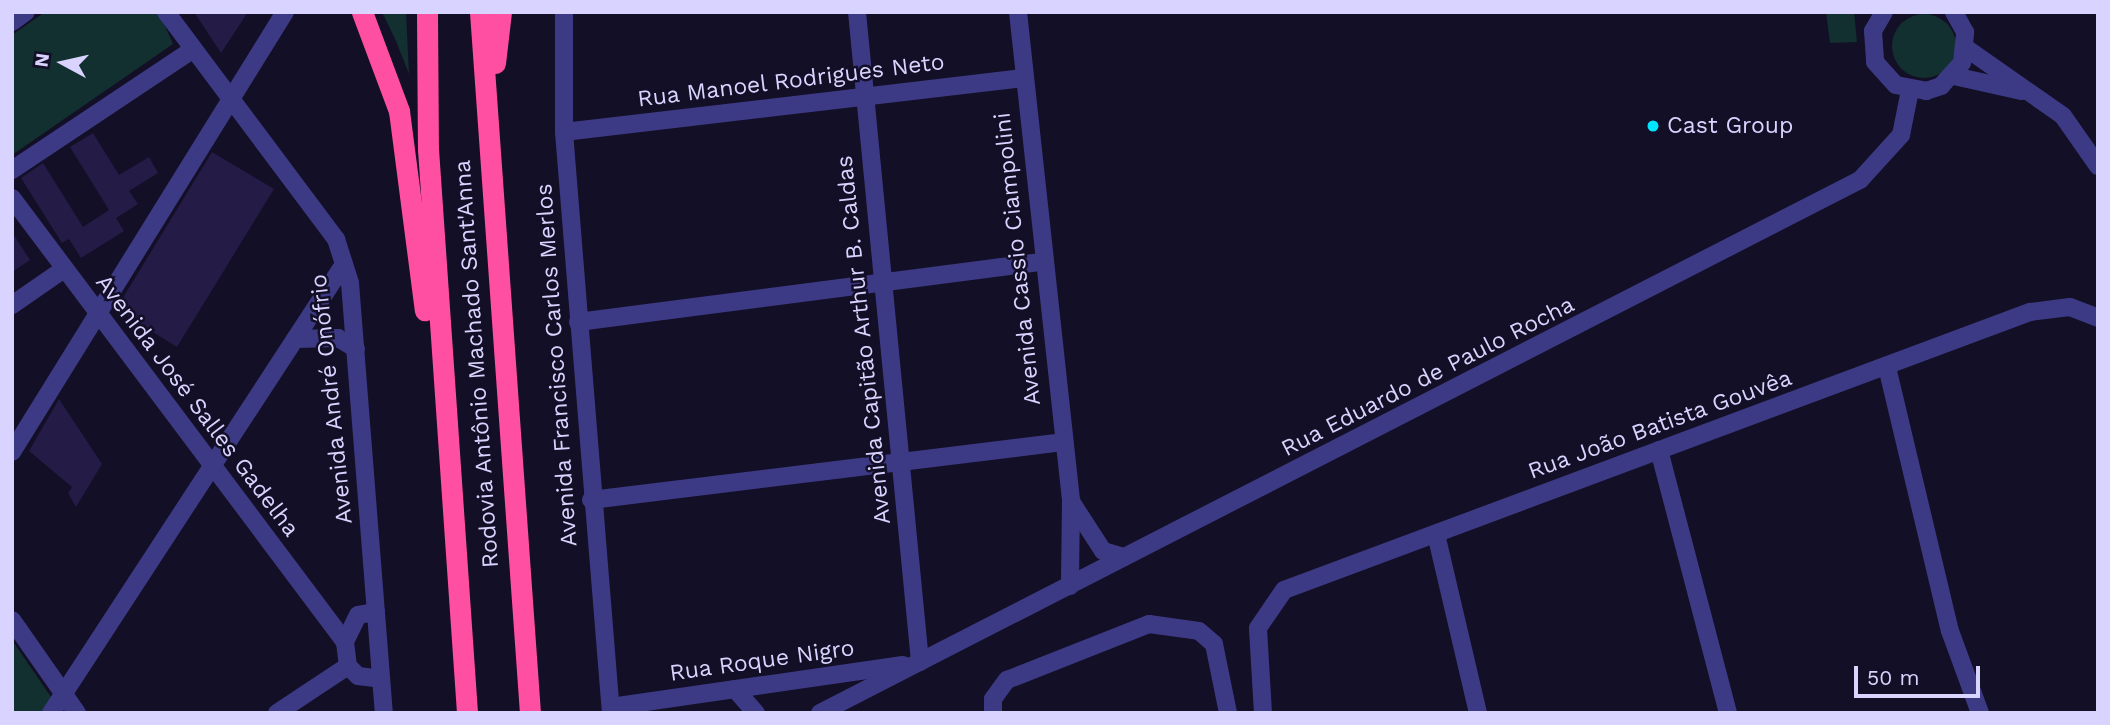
<!DOCTYPE html>
<html>
<head>
<meta charset="utf-8">
<style>
	body { margin:0 }
	#map { position:relative; width:2110px; height:725px; overflow:hidden; background:#130f26; font-family:"Work Sans",sans-serif }
	div>[style] { position:absolute }
	[style*='--x'] { left:calc(var(--x)*1px); top:calc(var(--y)*1px); width:calc(var(--w)*1px); rotate:calc(var(--a)*1deg) }
	.green>* { inset:0; background:#12302f }
	.round { border-radius:50% }
	.building>* { inset:0; background:#241b47 }
	.street>* { height:18px; margin:-9px; padding:0 9px; transform-origin:9px; border-radius:9px; background:#3d3a85 }
	.highway>* { height:21px; margin:-10.5px; padding:0 10.5px; transform-origin:10.5px; border-radius:10.5px; background:#ff4fa3 }
	.dots>* { width:19px; height:19px; translate:-50% -50%; box-sizing:border-box; border:4px solid #130f26; border-radius:50% }
	span { translate:-50% -50%; white-space:nowrap; text-align:center; line-height:1.15; -webkit-text-stroke:5px #130f26; paint-order:stroke }
	.street-label { font-size:23px; color:#d9d4ff }
	.poi-label { font-size:23px; color:#d9d4ff }
	.left { translate:0 -50%; text-align:left }
	.frame { position:absolute; inset:0; border:14px solid #d9d4ff; pointer-events:none }
	.north { position:absolute; left:28px; top:28px; width:70px; height:70px; -webkit-text-stroke:5px #130f26; paint-order:stroke; rotate:278deg; font-size:19px; font-weight:700; line-height:28px; text-align:center; color:#d9d4ff }
	.north::after { content:''; display:block; margin:auto; width:24px; height:32px; background:#d9d4ff; clip-path:polygon(50% 0,100% 100%,50% 72%,0 100%) }
	.scale { position:absolute; left:1854px; top:666px; width:126px; height:32px; box-sizing:border-box; border:4px solid #d9d4ff; border-top:0; padding-left:9px; font-size:21px; line-height:24px; white-space:nowrap; color:#d9d4ff; -webkit-text-stroke:5px #130f26; paint-order:stroke }
</style>
</head>
<body>
<div id="map">
	<div class="green">
		<div style="clip-path:polygon(45px 12px,159px 12px,173px 44px,12px 155px,12px 35px)"></div>
		<div style="clip-path:polygon(382px 12px,406px 12px,409px 74px,396px 41px)"></div>
		<div style="clip-path:polygon(1826px 12px,1854px 12px,1857px 42px,1830px 43px)"></div>
		<div class="round" style="left:1892px;top:14px;width:64px;height:64px"></div>
		<div style="clip-path:polygon(12px 640px,62px 713px,12px 713px)"></div>
	</div>
	<div class="building">
		<div style="clip-path:polygon(194px 12px,248px 12px,221px 53px)"></div>
		<div style="clip-path:polygon(93px 133px,119px 175px,149px 157px,158px 173px,129px 191px,138px 204px,116px 218px,124px 231px,81px 258px,69px 239px,62px 243px,21px 178px,43px 163px,83px 227px,109px 210px,70px 147px)"></div>
		<div style="clip-path:polygon(212px 152px,274px 189px,177px 347px,116px 309px)"></div>
		<div style="clip-path:polygon(12px 232px,30px 260px,12px 272px)"></div>
		<div style="clip-path:polygon(59px 399px,102px 464px,76px 507px,68px 493px,72px 487px,29px 451px)"></div>
	</div>
	<div class="street">
		<div style="--x:166;--y:12;--w:284;--a:53.2"></div>
		<div style="--x:336;--y:239;--w:46;--a:72.3"></div>
		<div style="--x:350;--y:283;--w:431;--a:85.5"></div>
		<div style="--x:564;--y:12;--w:120;--a:90"></div>
		<div style="--x:564;--y:132;--w:583;--a:85.38"></div>
		<div style="--x:857;--y:12;--w:653;--a:84.46"></div>
		<div style="--x:1018;--y:12;--w:491;--a:83.8"></div>
		<div style="--x:1071;--y:500;--w:86;--a:90.7"></div>
		<div style="--x:1884;--y:12;--w:22;--a:120"></div>
		<div style="--x:1873;--y:31;--w:31;--a:86"></div>
		<div style="--x:1875;--y:62;--w:31;--a:48"></div>
		<div style="--x:1896;--y:85;--w:31;--a:11"></div>
		<div style="--x:1926;--y:91;--w:16;--a:-18"></div>
		<div style="--x:1941;--y:86;--w:31;--a:-48"></div>
		<div style="--x:1962;--y:63;--w:31;--a:-84"></div>
		<div style="--x:1965;--y:32;--w:23;--a:-119"></div>
		<div style="--x:12;--y:22;--w:17;--a:-36"></div>
		<div style="--x:1966;--y:48;--w:118;--a:35"></div>
		<div style="--x:2063;--y:116;--w:61;--a:55"></div>
		<div style="--x:1954;--y:76;--w:69;--a:12.6"></div>
		<div style="--x:564;--y:132;--w:463;--a:-6.7"></div>
		<div style="--x:12;--y:170;--w:216;--a:-33.7"></div>
		<div style="--x:12;--y:198;--w:555;--a:53.13"></div>
		<div style="--x:12;--y:305;--w:63;--a:-34.7"></div>
		<div style="--x:578;--y:322;--w:469;--a:-7.4"></div>
		<div style="--x:295;--y:339;--w:43;--a:-1.3"></div>
		<div style="--x:338;--y:338;--w:21;--a:31"></div>
		<div style="--x:1887;--y:367;--w:271;--a:76.6"></div>
		<div style="--x:1950;--y:631;--w:87;--a:69.9"></div>
		<div style="--x:1659;--y:450;--w:272;--a:75.3"></div>
		<div style="--x:12;--y:452;--w:518;--a:-58.18"></div>
		<div style="--x:591;--y:500;--w:475;--a:-7"></div>
		<div style="--x:1072;--y:503;--w:57;--a:57.1"></div>
		<div style="--x:1103;--y:551;--w:22;--a:16"></div>
		<div style="--x:1436;--y:534;--w:184;--a:76.8"></div>
		<div style="--x:376;--y:612;--w:18;--a:171"></div>
		<div style="--x:358;--y:615;--w:30;--a:116"></div>
		<div style="--x:345;--y:642;--w:24;--a:83"></div>
		<div style="--x:348;--y:666;--w:14;--a:45"></div>
		<div style="--x:358;--y:676;--w:23;--a:7"></div>
		<div style="--x:12;--y:620;--w:113;--a:55"></div>
		<div style="--x:735;--y:689;--w:32;--a:49"></div>
		<div style="--x:611;--y:707;--w:295;--a:-8.2"></div>
		<div style="--x:51;--y:713;--w:536;--a:-56.87"></div>
		<div style="--x:277;--y:713;--w:85;--a:-33.5"></div>
		<div style="--x:820;--y:713;--w:1169;--a:-27.14"></div>
		<div style="--x:1860;--y:180;--w:61;--a:-47.7"></div>
		<div style="--x:1901;--y:135;--w:46;--a:-78.7"></div>
		<div style="--x:993;--y:713;--w:14;--a:-90"></div>
		<div style="--x:993;--y:699;--w:24;--a:-54"></div>
		<div style="--x:1007;--y:680;--w:153;--a:-21.5"></div>
		<div style="--x:1149;--y:624;--w:50;--a:8"></div>
		<div style="--x:1199;--y:631;--w:20;--a:41"></div>
		<div style="--x:1214;--y:644;--w:70;--a:78.5"></div>
		<div style="--x:1263;--y:713;--w:85;--a:-93.4"></div>
		<div style="--x:1258;--y:628;--w:46;--a:-55.6"></div>
		<div style="--x:1284;--y:590;--w:796;--a:-20.44"></div>
		<div style="--x:2030;--y:312;--w:40;--a:-7.1"></div>
		<div style="--x:2070;--y:307;--w:30;--a:21"></div>
	</div>
	<div class="highway">
		<div style="--x:362;--y:12;--w:106;--a:69.5"></div>
		<div style="--x:399;--y:111;--w:201;--a:82.6"></div>
		<div style="--x:427;--y:12;--w:137;--a:89.6"></div>
		<div style="--x:428;--y:149;--w:565;--a:86.04"></div>
		<div style="--x:480;--y:12;--w:703;--a:85.92"></div>
		<div style="--x:495;--y:63;--w:51;--a:-83.3"></div>
	</div>
	<div class="dots">
		<div style="left:1653px;top:126px;background:#00e5ff"></div>
	</div>
	<div class="street-label">
		<span style="left:791px;top:81px;rotate:-7deg">Rua Manoel Rodrigues Neto</span>
		<span style="left:1018px;top:259px;rotate:-96deg">Avenida Cassio Ciampolini</span>
		<span style="left:864px;top:340px;rotate:-96deg">Avenida Capitão Arthur B. Caldas</span>
		<span style="left:477px;top:364px;rotate:-94deg">Rodovia Antônio Machado Sant'Anna</span>
		<span style="left:557px;top:365px;rotate:-94deg">Avenida Francisco Carlos Merlos</span>
		<span style="left:1428px;top:377px;rotate:-27deg">Rua Eduardo de Paulo Rocha</span>
		<span style="left:332px;top:399px;rotate:-96deg">Avenida André Onófrio</span>
		<span style="left:197px;top:406px;rotate:53deg">Avenida José Salles Gadelha</span>
		<span style="left:1660px;top:425px;rotate:-20deg">Rua João Batista Gouvêa</span>
		<span style="left:762px;top:661px;rotate:-8deg">Rua Roque Nigro</span>
	</div>
	<div class="poi-label">
		<span class="left" style="left:1667px;top:126px">Cast Group</span>
	</div>
	<div class="frame"></div>
	<div class="north">N</div>
	<div class="scale">50 m</div>
</div>
</body>
</html>
